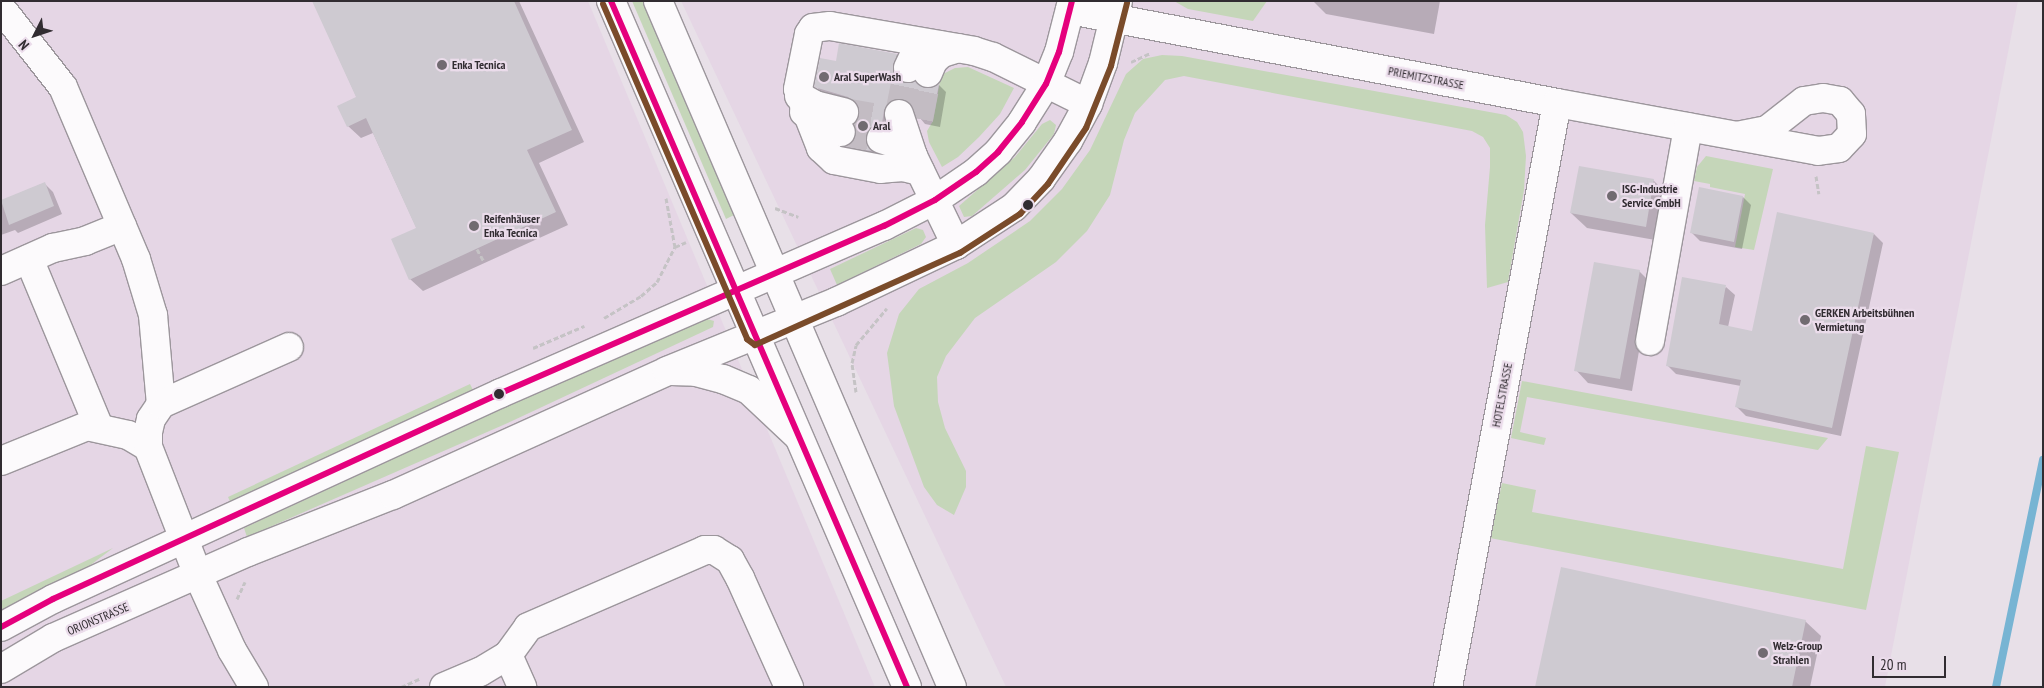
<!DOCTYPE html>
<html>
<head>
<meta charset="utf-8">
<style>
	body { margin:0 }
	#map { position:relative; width:2044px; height:688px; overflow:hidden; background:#e8e0e8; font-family:"PT Sans Narrow",sans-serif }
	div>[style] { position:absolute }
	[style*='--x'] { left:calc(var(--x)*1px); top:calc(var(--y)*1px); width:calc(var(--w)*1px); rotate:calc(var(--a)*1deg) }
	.built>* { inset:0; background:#e5d6e5 }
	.green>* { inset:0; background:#c5d6b9 }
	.shadow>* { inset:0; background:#0003 }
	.stream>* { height:8px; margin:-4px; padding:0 4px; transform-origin:4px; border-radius:4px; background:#77b4d3 }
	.building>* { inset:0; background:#cecad1 }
	.minor-tunnel>* { height:28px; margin-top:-14px; transform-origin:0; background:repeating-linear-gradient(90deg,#c3bcc3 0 28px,transparent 0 42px) }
	.path>* { height:3px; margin-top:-1.5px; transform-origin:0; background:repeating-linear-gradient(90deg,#c5c3c5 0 5px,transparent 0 7.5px) }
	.roads { filter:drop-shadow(1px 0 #9c969c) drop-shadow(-1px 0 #9c969c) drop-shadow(0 1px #9c969c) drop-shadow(0 -1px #9c969c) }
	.minor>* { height:28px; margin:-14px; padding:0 14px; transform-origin:14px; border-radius:14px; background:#fcfafc }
	.major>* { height:28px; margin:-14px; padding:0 14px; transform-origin:14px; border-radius:14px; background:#fcfafc }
	.bus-1>* { height:6px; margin:-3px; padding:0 3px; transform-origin:3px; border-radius:3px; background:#e5007d }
	.bus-2>* { height:6px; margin:-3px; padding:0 3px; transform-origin:3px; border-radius:3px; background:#7a4b2a }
	.dots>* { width:14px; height:14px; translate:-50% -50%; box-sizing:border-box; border:2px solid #ebdceb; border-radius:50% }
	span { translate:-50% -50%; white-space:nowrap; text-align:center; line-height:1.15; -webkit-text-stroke:4.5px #ebdceb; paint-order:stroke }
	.poi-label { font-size:12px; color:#312c31; font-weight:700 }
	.left { translate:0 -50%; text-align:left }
	.street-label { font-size:12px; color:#312c31 }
	.frame { position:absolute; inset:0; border:2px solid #312c31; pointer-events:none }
	.north { position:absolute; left:10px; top:10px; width:50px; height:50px; -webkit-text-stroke:4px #ebdceb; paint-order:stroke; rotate:229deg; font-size:14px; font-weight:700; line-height:20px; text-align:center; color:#312c31 }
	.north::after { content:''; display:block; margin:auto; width:18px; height:22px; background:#312c31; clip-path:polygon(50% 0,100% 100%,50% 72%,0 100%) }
	.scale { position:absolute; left:1872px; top:656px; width:74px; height:22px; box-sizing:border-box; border:2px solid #312c31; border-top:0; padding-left:6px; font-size:15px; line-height:18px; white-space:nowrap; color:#312c31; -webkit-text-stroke:4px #ebdceb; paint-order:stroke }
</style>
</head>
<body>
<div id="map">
	<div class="built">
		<div style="clip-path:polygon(1px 1px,588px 1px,875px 687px,1px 687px)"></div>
		<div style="clip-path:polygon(681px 1px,2018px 1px,1885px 687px,1006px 687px)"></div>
	</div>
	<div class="green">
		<div style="clip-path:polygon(632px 1px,644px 1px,736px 214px,726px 219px)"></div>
		<div style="clip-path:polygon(1174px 1px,1267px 1px,1253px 21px,1188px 9px)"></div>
		<div style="clip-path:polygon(1162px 55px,1182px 56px,1506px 115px,1517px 122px,1523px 132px,1526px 156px,1524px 190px,1508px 282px,1487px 288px,1485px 225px,1490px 167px,1490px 148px,1483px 137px,1472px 131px,1184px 76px,1165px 80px,1135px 113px,1124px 140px,1110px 195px,1087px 231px,1056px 262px,975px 318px,946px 356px,937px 377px,938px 402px,945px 428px,966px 471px,966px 487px,954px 515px,937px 505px,924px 487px,894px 406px,887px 353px,899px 314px,919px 289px,968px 263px,1030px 221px,1062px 189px,1090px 150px,1126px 74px,1143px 59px)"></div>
		<div style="clip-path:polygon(968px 67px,1014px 88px,1000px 114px,979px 137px,958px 157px,942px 167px,929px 142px,927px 131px,933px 121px,941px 75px,955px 68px)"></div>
		<div style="clip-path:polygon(1050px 120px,1056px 125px,1054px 134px,1025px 170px,972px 216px,964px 217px,959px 206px,1015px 157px,1042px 124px)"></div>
		<div style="clip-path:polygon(1706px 156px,1773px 169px,1754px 250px,1735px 247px,1745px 194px,1710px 187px,1710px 184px,1694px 181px,1697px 167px)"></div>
		<div style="clip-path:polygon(916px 228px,923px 230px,926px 237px,921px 244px,837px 285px,830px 269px)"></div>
		<div style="clip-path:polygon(707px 319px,714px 321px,713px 327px,512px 421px,247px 537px,244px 528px,680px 326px)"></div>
		<div style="clip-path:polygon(1522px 381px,1828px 438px,1818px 450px,1527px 397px,1520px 432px,1546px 438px,1544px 445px,1511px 438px)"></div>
		<div style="clip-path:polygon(470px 384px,474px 392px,231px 504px,228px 497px)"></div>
		<div style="clip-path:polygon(1866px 446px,1899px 452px,1866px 610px,1490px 538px,1502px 483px,1536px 490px,1532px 512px,1843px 569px)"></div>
		<div style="clip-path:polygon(113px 548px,88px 567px,1px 611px,1px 601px)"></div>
	</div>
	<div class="shadow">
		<div style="clip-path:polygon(313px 1px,519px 1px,584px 142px,539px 163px,568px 225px,423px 291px,410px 279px,417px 229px,373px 133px,361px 138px,348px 126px,357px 98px)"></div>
		<div style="clip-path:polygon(1313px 1px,1440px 1px,1434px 34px,1326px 14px)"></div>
		<div style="clip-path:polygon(840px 45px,897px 55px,904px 62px,899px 78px,903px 83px,930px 90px,939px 85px,946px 92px,940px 127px,925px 124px,910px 106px,895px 111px,889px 131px,873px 142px,873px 151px,878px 158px,856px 154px,848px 146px,858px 136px,860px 107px,823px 94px,816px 86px,837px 63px)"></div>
		<div style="clip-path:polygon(1653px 180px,1669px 196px,1661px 241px,1587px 228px,1571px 213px)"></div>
		<div style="clip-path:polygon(44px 183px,53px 192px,62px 214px,18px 233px,15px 230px,1px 235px,1px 201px)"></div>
		<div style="clip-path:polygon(1743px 197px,1751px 205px,1742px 249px,1700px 241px,1692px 233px)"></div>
		<div style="clip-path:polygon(1874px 234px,1883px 243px,1841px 436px,1746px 416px,1737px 407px,1741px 386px,1676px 374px,1668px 366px,1726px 287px,1735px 295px,1728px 327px,1753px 332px)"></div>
		<div style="clip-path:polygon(1639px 271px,1651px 283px,1632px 391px,1588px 383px,1576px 370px)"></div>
		<div style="clip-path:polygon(1805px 621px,1821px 636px,1810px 687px,1536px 687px)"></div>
	</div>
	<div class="stream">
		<div style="--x:1996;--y:687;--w:232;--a:-78.3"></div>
	</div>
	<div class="building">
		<div style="clip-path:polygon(312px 1px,514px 1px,572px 130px,527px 150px,556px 212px,409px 280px,391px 239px,416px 228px,366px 118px,347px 127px,337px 106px,356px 97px)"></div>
		<div style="clip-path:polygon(839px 43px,897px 54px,893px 70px,902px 82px,915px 82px,930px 88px,939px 84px,932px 120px,916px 117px,909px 102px,895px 99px,884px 110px,882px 124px,871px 127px,866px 134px,866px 143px,872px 151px,847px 147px,856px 135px,854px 124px,859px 116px,859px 107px,848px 97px,814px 87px,820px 58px,836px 61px)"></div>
		<div style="clip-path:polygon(1579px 166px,1654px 179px,1646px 227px,1570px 213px)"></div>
		<div style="clip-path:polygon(45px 182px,54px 206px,9px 225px,1px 200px)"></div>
		<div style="clip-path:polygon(1699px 187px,1743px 196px,1734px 242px,1690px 233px)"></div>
		<div style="clip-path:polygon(1777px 212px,1874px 233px,1832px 428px,1735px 407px,1741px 380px,1666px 366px,1682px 277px,1726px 285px,1719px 324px,1752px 331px)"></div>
		<div style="clip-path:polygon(1594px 262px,1640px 270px,1620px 379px,1574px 371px)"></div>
		<div style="clip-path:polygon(1561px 567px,1806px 620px,1792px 687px,1535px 687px)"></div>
	</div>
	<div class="minor-tunnel">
		<div style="--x:844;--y:112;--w:41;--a:9.9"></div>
		<div style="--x:899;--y:114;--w:47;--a:-78.9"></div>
		<div style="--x:919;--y:119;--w:47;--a:-78.9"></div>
		<div style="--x:841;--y:132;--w:41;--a:9.9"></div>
	</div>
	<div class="path">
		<div style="--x:1131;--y:62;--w:21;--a:-25"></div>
		<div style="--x:1816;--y:176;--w:18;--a:81"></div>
		<div style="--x:666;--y:198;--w:50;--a:79.6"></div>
		<div style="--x:775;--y:208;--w:25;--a:21"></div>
		<div style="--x:477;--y:249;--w:13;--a:61"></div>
		<div style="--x:604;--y:318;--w:43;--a:-30.7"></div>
		<div style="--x:641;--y:296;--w:21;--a:-41"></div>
		<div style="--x:657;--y:282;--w:39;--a:-63"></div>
		<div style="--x:675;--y:247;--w:12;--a:-24"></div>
		<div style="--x:533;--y:348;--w:56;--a:-23.3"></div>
		<div style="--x:856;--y:392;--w:29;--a:-98"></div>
		<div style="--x:852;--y:363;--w:18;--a:-77"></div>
		<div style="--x:856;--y:345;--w:48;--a:-50"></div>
		<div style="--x:237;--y:599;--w:19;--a:-65"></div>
		<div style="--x:401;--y:687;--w:20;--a:-24"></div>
	</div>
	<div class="roads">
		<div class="minor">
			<div style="--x:1;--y:8;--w:100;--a:51.9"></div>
			<div style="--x:63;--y:87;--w:187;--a:67"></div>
			<div style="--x:136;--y:259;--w:59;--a:73.1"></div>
			<div style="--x:153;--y:315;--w:89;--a:84.9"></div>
			<div style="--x:1070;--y:10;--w:496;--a:10.8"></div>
			<div style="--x:1557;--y:103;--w:265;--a:10.4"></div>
			<div style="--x:1818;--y:151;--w:21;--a:-8"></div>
			<div style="--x:1839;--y:148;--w:19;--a:-47"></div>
			<div style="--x:1852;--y:134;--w:20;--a:-93"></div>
			<div style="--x:1851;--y:114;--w:17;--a:-130"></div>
			<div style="--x:1840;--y:101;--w:17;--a:-170"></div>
			<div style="--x:1823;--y:98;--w:19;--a:171"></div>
			<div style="--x:1804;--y:101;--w:47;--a:141.9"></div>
			<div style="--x:1767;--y:130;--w:31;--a:169"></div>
			<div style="--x:908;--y:68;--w:14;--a:-65"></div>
			<div style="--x:914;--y:55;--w:11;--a:-38"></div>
			<div style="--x:923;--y:48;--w:16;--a:-11"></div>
			<div style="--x:928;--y:73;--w:13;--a:-67"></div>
			<div style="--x:933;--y:61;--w:12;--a:-42"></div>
			<div style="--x:942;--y:53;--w:17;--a:-17"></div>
			<div style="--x:799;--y:96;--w:18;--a:29"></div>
			<div style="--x:815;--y:105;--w:30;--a:14"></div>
			<div style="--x:804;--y:112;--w:26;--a:40"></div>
			<div style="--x:824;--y:129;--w:17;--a:10"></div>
			<div style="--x:899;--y:114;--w:44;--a:71.6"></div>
			<div style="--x:913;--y:156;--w:99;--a:64.2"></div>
			<div style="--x:881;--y:139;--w:22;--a:18"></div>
			<div style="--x:902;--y:146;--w:15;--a:42"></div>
			<div style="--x:920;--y:171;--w:17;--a:-167"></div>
			<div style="--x:903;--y:167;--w:22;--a:175"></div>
			<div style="--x:881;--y:169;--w:48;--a:-169.2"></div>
			<div style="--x:834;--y:160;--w:18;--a:-137"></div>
			<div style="--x:821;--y:148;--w:63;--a:-111.3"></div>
			<div style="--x:798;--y:89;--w:56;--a:-78.7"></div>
			<div style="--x:809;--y:34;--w:7;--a:-56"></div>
			<div style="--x:813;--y:28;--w:17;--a:-7"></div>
			<div style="--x:830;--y:26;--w:146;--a:9.8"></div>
			<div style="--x:974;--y:51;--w:20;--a:18"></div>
			<div style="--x:993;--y:57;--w:106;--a:26.3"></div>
			<div style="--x:29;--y:259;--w:182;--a:67.4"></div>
			<div style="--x:1;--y:271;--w:57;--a:-23.9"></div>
			<div style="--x:53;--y:248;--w:33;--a:-12"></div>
			<div style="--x:85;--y:241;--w:40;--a:-22"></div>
			<div style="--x:1650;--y:341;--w:217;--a:-79.9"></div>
			<div style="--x:671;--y:371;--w:25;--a:2"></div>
			<div style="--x:696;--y:372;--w:28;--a:15"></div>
			<div style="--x:723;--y:379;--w:28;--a:23"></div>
			<div style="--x:749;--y:390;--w:66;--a:43.2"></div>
			<div style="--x:1;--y:461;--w:93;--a:-22.1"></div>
			<div style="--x:87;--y:426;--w:42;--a:12.4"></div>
			<div style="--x:128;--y:435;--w:23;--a:31"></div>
			<div style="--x:1;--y:627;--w:59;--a:-28.3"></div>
			<div style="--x:53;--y:599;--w:493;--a:-24.7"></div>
			<div style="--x:501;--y:393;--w:418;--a:-23.6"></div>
			<div style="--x:884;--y:226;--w:57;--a:-27"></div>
			<div style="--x:935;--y:200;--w:50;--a:-34.3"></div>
			<div style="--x:976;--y:172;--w:30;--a:-42"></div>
			<div style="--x:998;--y:152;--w:38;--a:-51"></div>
			<div style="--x:1022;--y:122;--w:45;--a:-57.7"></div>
			<div style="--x:1046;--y:84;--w:35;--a:-68"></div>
			<div style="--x:1059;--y:52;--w:53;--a:-75.7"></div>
			<div style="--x:508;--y:655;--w:35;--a:66"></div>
			<div style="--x:1;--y:669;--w:61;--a:-30.8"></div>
			<div style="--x:53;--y:638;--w:213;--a:-23.8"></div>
			<div style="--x:248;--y:552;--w:156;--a:-21.5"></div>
			<div style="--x:393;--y:495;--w:301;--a:-24.3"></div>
			<div style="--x:667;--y:371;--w:183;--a:-22.2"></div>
			<div style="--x:836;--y:302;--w:133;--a:-25.4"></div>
			<div style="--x:956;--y:245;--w:69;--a:-33.2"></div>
			<div style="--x:1014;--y:207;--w:39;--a:-46"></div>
			<div style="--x:1041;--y:179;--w:47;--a:-54.6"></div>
			<div style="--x:1068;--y:141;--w:42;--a:-61.6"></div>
			<div style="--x:1088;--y:104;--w:44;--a:-69.9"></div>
			<div style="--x:1103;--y:63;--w:64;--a:-76.4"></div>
			<div style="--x:254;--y:687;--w:43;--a:-120.7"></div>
			<div style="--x:232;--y:650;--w:82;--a:-114.4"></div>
			<div style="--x:198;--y:575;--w:137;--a:-111.3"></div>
			<div style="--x:148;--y:447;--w:15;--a:-90"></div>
			<div style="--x:148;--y:432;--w:13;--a:-77"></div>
			<div style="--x:151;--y:419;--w:18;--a:-56"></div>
			<div style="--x:161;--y:404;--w:140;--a:-24"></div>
			<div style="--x:444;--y:687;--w:39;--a:-23"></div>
			<div style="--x:480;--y:672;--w:33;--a:-31"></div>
			<div style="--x:508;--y:655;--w:34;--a:-54"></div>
			<div style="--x:528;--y:627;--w:193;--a:-23.5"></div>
			<div style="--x:705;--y:550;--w:9;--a:0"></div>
			<div style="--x:714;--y:550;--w:19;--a:32"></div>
			<div style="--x:730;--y:560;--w:21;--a:61"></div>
			<div style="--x:740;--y:578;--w:120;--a:65.8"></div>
			<div style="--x:1448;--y:687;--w:594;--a:-79.43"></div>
		</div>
		<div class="major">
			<div style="--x:611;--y:1;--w:747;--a:66.66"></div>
			<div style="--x:658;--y:1;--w:746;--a:66.8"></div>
		</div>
	</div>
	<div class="bus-1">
		<div style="--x:611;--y:1;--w:747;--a:66.66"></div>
		<div style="--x:1;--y:627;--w:59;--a:-28.3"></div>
		<div style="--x:53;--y:599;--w:493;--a:-24.7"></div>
		<div style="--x:501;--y:393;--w:418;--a:-23.6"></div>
		<div style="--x:884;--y:226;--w:57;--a:-27"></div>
		<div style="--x:935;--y:200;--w:50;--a:-34.3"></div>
		<div style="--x:976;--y:172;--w:30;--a:-42"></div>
		<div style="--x:998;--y:152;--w:38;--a:-51"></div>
		<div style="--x:1022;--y:122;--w:45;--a:-57.7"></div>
		<div style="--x:1046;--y:84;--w:35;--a:-68"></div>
		<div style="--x:1059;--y:52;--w:53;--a:-75.7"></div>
	</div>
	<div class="bus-2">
		<div style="--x:603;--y:4;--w:365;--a:66.7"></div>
		<div style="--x:747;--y:339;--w:10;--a:37"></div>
		<div style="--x:755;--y:345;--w:225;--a:-24.2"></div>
		<div style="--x:960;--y:253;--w:72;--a:-33"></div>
		<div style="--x:1020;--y:214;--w:41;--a:-47"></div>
		<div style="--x:1048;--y:184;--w:68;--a:-55.8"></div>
		<div style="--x:1086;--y:128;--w:67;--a:-68"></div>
		<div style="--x:1111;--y:66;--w:65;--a:-75.7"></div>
	</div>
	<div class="dots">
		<div style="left:442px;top:65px;background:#716b71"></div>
		<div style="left:824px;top:77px;background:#716b71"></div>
		<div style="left:863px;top:126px;background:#716b71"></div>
		<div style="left:1612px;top:196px;background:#716b71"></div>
		<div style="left:1028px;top:205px;background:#312c31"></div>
		<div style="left:474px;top:226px;background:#716b71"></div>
		<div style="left:1805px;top:320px;background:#716b71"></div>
		<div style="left:499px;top:394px;background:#312c31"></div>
		<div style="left:1763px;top:653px;background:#716b71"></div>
	</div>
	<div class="poi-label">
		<span class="left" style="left:452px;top:65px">Enka Tecnica</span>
		<span class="left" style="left:834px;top:77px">Aral SuperWash</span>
		<span class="left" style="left:873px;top:126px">Aral</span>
		<span class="left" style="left:1622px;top:196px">ISG-Industrie<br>Service GmbH</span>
		<span class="left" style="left:484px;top:226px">Reifenhäuser<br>Enka Tecnica</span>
		<span class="left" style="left:1815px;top:320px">GERKEN Arbeitsbühnen<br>Vermietung</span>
		<span class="left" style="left:1773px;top:653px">Welz-Group<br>Strahlen</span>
	</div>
	<div class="street-label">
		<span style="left:1426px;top:78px;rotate:11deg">PRIEMITZSTRASSE</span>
		<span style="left:1502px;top:395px;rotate:-79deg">HOTELSTRASSE</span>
		<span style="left:98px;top:619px;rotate:-23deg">ORIONSTRASSE</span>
	</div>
	<div class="frame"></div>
	<div class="north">N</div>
	<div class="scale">20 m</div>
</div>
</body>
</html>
